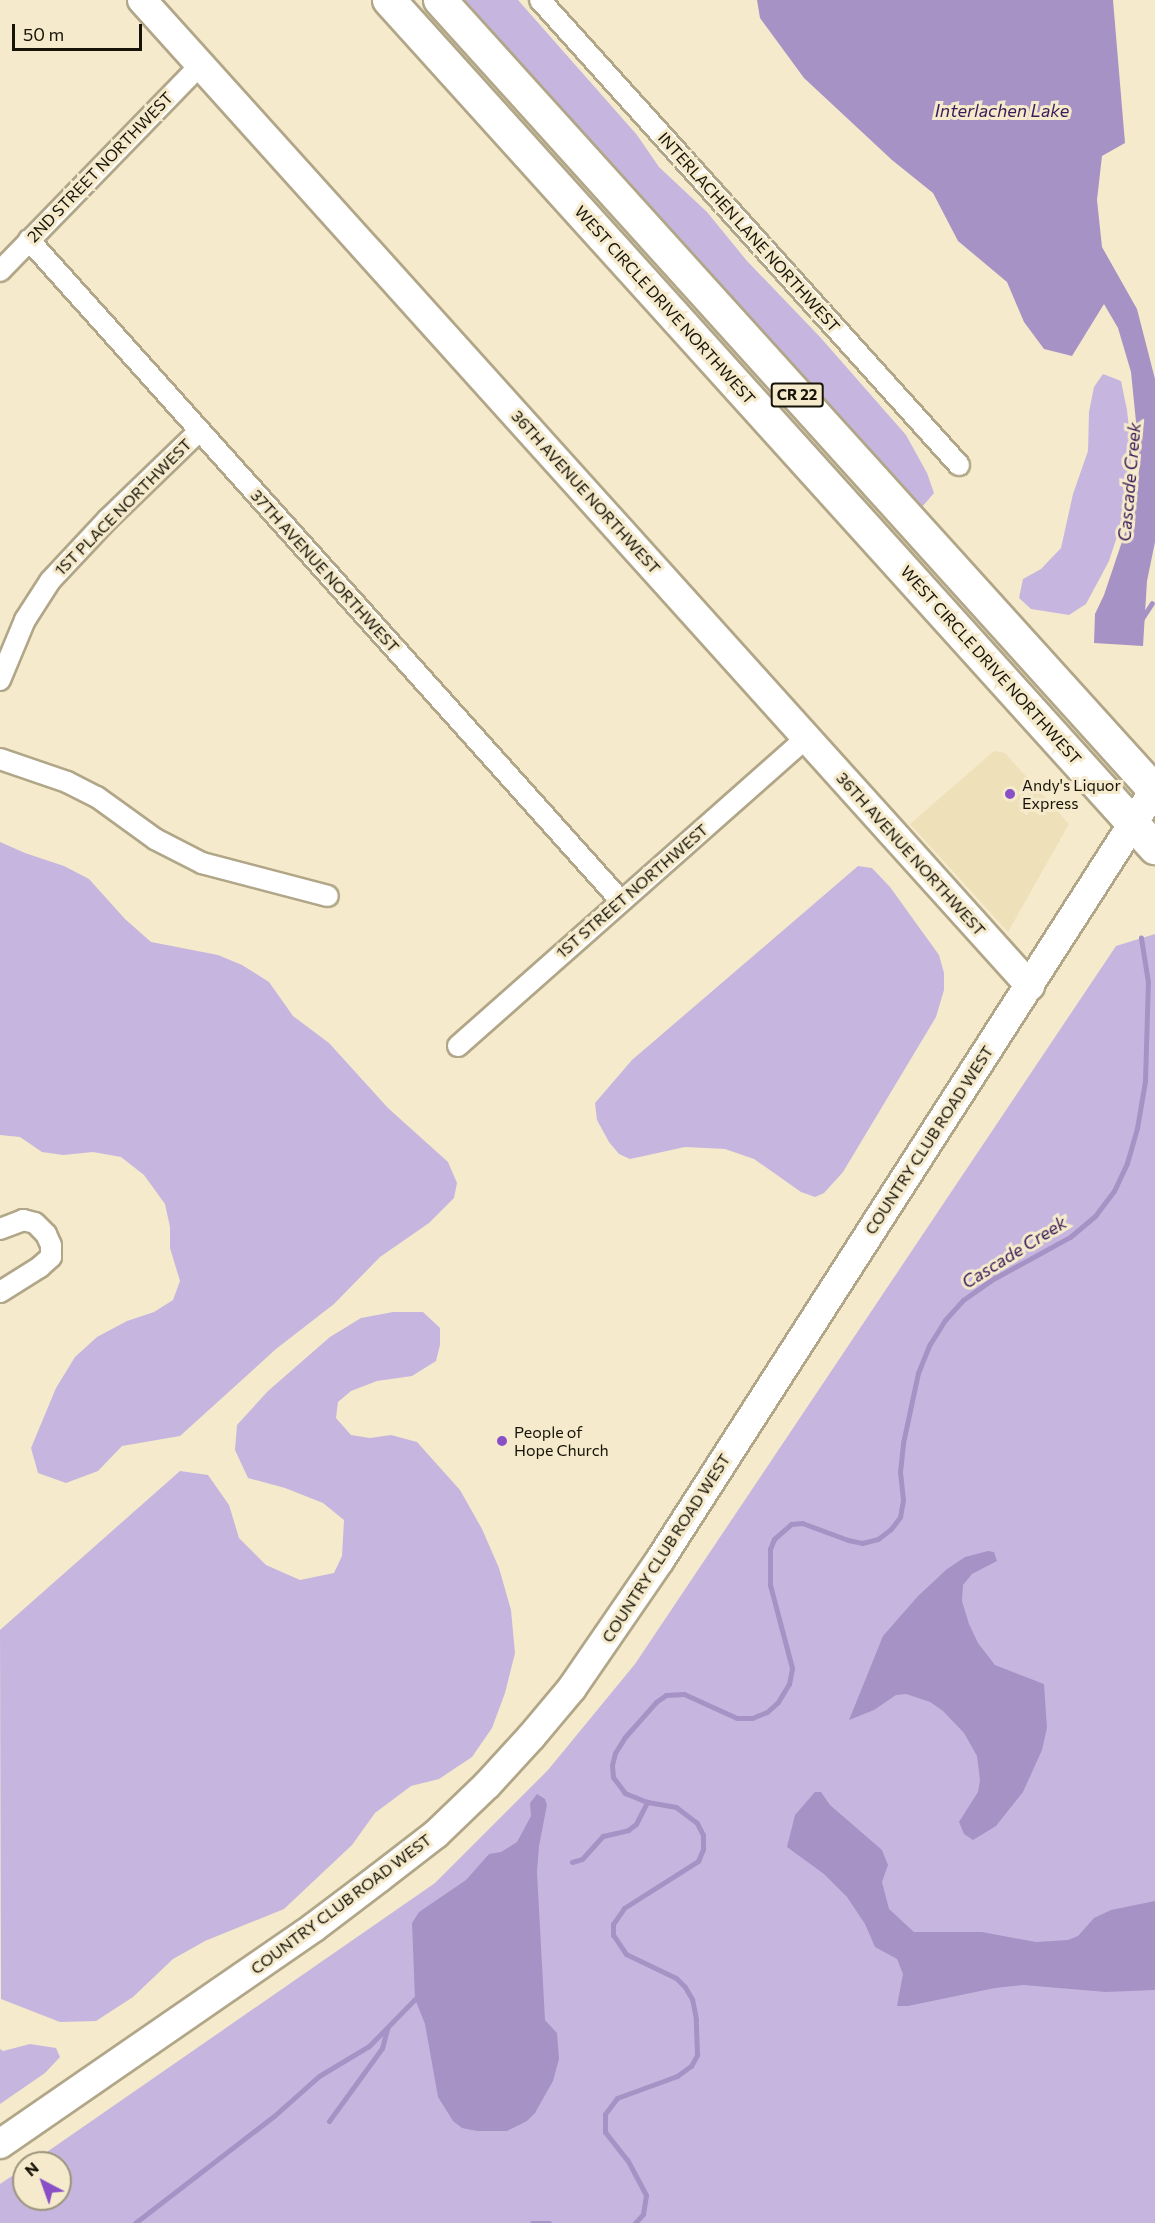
<!DOCTYPE html>
<html>
<head>
<meta charset="utf-8">
<style>
	body { margin:0 }
	#map { position:relative; width:1155px; height:2223px; overflow:hidden; background:#f5eacb; font-family:Commissioner,sans-serif }
	div>[style] { position:absolute }
	[style*='--x'] { left:calc(var(--x)*1px); top:calc(var(--y)*1px); width:calc(var(--w)*1px); rotate:calc(var(--a)*1deg) }
	.built>* { inset:0; background:#eee0b9 }
	.green>* { inset:0; background:#c6b6df }
	.water>* { inset:0; background:#a792c6 }
	.stream>* { height:5px; margin:-2.5px; padding:0 2.5px; transform-origin:2.5px; border-radius:2.5px; background:#a792c6 }
	.roads { filter:drop-shadow(2px 0 #b1a688) drop-shadow(-2px 0 #b1a688) drop-shadow(0 2px #b1a688) drop-shadow(0 -2px #b1a688) }
	.street>* { height:20px; margin:-10px; padding:0 10px; transform-origin:10px; border-radius:10px; background:#fff }
	.secondary>* { height:28px; margin:-14px; padding:0 14px; transform-origin:14px; border-radius:14px; background:#fff }
	.primary>* { height:32px; margin:-16px; padding:0 16px; transform-origin:16px; border-radius:16px; background:#fff }
	.dots>* { width:16px; height:16px; translate:-50% -50%; box-sizing:border-box; border:3px solid #f5eacb; border-radius:50% }
	span { translate:-50% -50%; white-space:nowrap; text-align:center; line-height:1.15; -webkit-text-stroke:6px #f5eacb; paint-order:stroke }
	.shield-label span { padding:2px 4px; background:#f5eacb; border:2px solid; border-radius:4px; -webkit-text-stroke-width:0 }
	.shield-label { font-size:15px; color:#171308; font-weight:700 }
	.street-label { font-size:16px; color:#171308 }
	.poi-label { font-size:16px; color:#171308 }
	.left { translate:0 -50%; text-align:left }
	.water-label { font-size:18px; color:#3a1c5a; font-style:italic }
	.north { position:absolute; left:12px; top:2151px; width:60px; height:60px; box-sizing:border-box; background:#f5eacb; border:2px solid #9c947d; border-radius:50%; rotate:319deg; font-size:16px; font-weight:700; line-height:24px; text-align:center; color:#171308 }
	.north::after { content:''; display:block; margin:auto; width:21px; height:27px; background:#884fc7; clip-path:polygon(50% 0,100% 100%,50% 72%,0 100%) }
	.scale { position:absolute; left:12px; top:24px; width:130px; height:27px; box-sizing:border-box; border:3px solid #171308; border-top:0; padding-left:8px; font-size:18px; line-height:21px; white-space:nowrap; color:#171308; -webkit-text-stroke:4px #f5eacb; paint-order:stroke }
</style>
</head>
<body>
<div id="map">
	<div class="built">
		<div style="clip-path:polygon(994px 751px,1005px 753px,1069px 824px,1008px 932px,910px 824px)"></div>
	</div>
	<div class="green">
		<div style="clip-path:polygon(464px 0,518px 0,637px 135px,659px 167px,707px 212px,747px 261px,820px 337px,906px 435px,927px 473px,934px 493px,922px 507px,906px 509px,466px 19px)"></div>
		<div style="clip-path:polygon(1103px 374px,1121px 381px,1127px 410px,1131px 446px,1130px 497px,1109px 561px,1086px 604px,1069px 615px,1031px 609px,1019px 598px,1023px 579px,1041px 569px,1061px 548px,1073px 494px,1088px 451px,1089px 412px,1094px 387px)"></div>
		<div style="clip-path:polygon(0 842px,25px 853px,64px 866px,89px 879px,125px 919px,151px 942px,218px 955px,242px 965px,269px 982px,293px 1016px,329px 1043px,388px 1108px,448px 1162px,457px 1183px,454px 1198px,429px 1223px,380px 1257px,334px 1304px,276px 1349px,180px 1436px,122px 1446px,98px 1471px,66px 1483px,38px 1473px,31px 1448px,56px 1388px,75px 1357px,97px 1337px,127px 1321px,154px 1312px,173px 1300px,180px 1281px,170px 1248px,170px 1227px,165px 1204px,144px 1175px,121px 1157px,93px 1152px,63px 1155px,42px 1152px,20px 1137px,0 1135px)"></div>
		<div style="clip-path:polygon(858px 866px,872px 868px,890px 887px,939px 955px,944px 973px,944px 990px,936px 1017px,843px 1172px,824px 1193px,815px 1197px,801px 1192px,754px 1159px,725px 1149px,685px 1147px,630px 1159px,619px 1154px,609px 1142px,597px 1120px,595px 1103px,632px 1060px)"></div>
		<div style="clip-path:polygon(1155px 934px,1155px 2223px,0 2223px,0 2184px,24px 2168px,24px 2199px,60px 2199px,60px 2163px,31px 2163px,435px 1883px,548px 1770px,635px 1664px,1116px 946px)"></div>
		<div style="clip-path:polygon(393px 1312px,423px 1312px,440px 1328px,440px 1345px,436px 1361px,412px 1376px,377px 1381px,351px 1391px,338px 1402px,336px 1418px,351px 1435px,370px 1438px,391px 1435px,417px 1442px,460px 1490px,482px 1529px,499px 1568px,511px 1610px,515px 1653px,505px 1693px,492px 1728px,472px 1757px,439px 1779px,411px 1786px,375px 1813px,352px 1845px,284px 1909px,205px 1941px,173px 1959px,133px 1997px,96px 2021px,60px 2022px,1px 1999px,0 1630px,180px 1471px,208px 1475px,229px 1505px,239px 1538px,266px 1565px,300px 1580px,334px 1573px,342px 1556px,344px 1520px,323px 1503px,285px 1488px,248px 1478px,235px 1450px,237px 1425px,268px 1391px,330px 1337px,361px 1318px)"></div>
		<div style="clip-path:polygon(30px 2044px,56px 2048px,60px 2057px,45px 2073px,0 2104px,0 2049px,3px 2051px)"></div>
	</div>
	<div class="water">
		<div style="clip-path:polygon(757px 0,1113px 0,1125px 143px,1102px 156px,1097px 200px,1102px 247px,1137px 309px,1155px 379px,1155px 542px,1147px 581px,1143px 646px,1094px 643px,1095px 614px,1104px 595px,1135px 503px,1140px 462px,1131px 372px,1118px 328px,1104px 304px,1072px 356px,1044px 349px,1024px 322px,1007px 282px,958px 241px,933px 193px,892px 160px,804px 78px,760px 18px)"></div>
		<div style="clip-path:polygon(988px 1551px,994px 1552px,997px 1561px,972px 1574px,963px 1585px,962px 1601px,969px 1624px,978px 1643px,995px 1665px,1044px 1684px,1047px 1728px,1042px 1750px,1023px 1792px,996px 1826px,973px 1840px,964px 1834px,959px 1822px,978px 1792px,980px 1780px,977px 1756px,964px 1733px,943px 1711px,930px 1702px,906px 1694px,896px 1695px,874px 1710px,849px 1720px,883px 1636px,918px 1596px,947px 1569px,965px 1557px)"></div>
		<div style="clip-path:polygon(815px 1792px,821px 1792px,830px 1805px,882px 1850px,888px 1865px,882px 1882px,889px 1909px,914px 1932px,982px 1932px,1036px 1942px,1068px 1940px,1078px 1936px,1094px 1918px,1111px 1910px,1155px 1901px,1155px 1990px,1106px 1992px,1023px 1985px,995px 1988px,908px 2006px,897px 2006px,903px 1974px,897px 1959px,875px 1947px,865px 1924px,847px 1897px,824px 1874px,787px 1847px,795px 1815px)"></div>
		<div style="clip-path:polygon(537px 1794px,545px 1799px,547px 1805px,539px 1846px,537px 1872px,545px 2020px,557px 2033px,559px 2059px,553px 2081px,535px 2113px,527px 2121px,507px 2131px,477px 2131px,462px 2128px,453px 2121px,438px 2097px,425px 2024px,415px 1999px,412px 1923px,419px 1912px,466px 1880px,489px 1854px,501px 1852px,517px 1842px,531px 1816px,530px 1803px)"></div>
	</div>
	<div class="stream">
		<div style="--x:1141;--y:620;--w:20;--a:-57"></div>
		<div style="--x:572;--y:1862;--w:10;--a:-17"></div>
		<div style="--x:582;--y:1859;--w:31;--a:-48"></div>
		<div style="--x:603;--y:1836;--w:26;--a:-13"></div>
		<div style="--x:628;--y:1830;--w:10;--a:-37"></div>
		<div style="--x:636;--y:1824;--w:25;--a:-63"></div>
		<div style="--x:329;--y:2121;--w:90;--a:-54"></div>
		<div style="--x:382;--y:2048;--w:20;--a:-75"></div>
		<div style="--x:135;--y:2223;--w:175;--a:-37.6"></div>
		<div style="--x:274;--y:2116;--w:60;--a:-41.6"></div>
		<div style="--x:319;--y:2076;--w:58;--a:-31"></div>
		<div style="--x:369;--y:2046;--w:66;--a:-45.6"></div>
		<div style="--x:532;--y:2223;--w:17;--a:0"></div>
		<div style="--x:635;--y:2223;--w:12;--a:-48"></div>
		<div style="--x:643;--y:2214;--w:19;--a:-81"></div>
		<div style="--x:646;--y:2195;--w:40;--a:-118"></div>
		<div style="--x:627;--y:2160;--w:36;--a:-128"></div>
		<div style="--x:605;--y:2132;--w:18;--a:-90"></div>
		<div style="--x:605;--y:2114;--w:20;--a:-53"></div>
		<div style="--x:617;--y:2098;--w:64;--a:-20.1"></div>
		<div style="--x:677;--y:2076;--w:17;--a:-36"></div>
		<div style="--x:691;--y:2066;--w:13;--a:-61"></div>
		<div style="--x:697;--y:2055;--w:36;--a:-92"></div>
		<div style="--x:696;--y:2019;--w:20;--a:-101"></div>
		<div style="--x:692;--y:1999;--w:14;--a:-120"></div>
		<div style="--x:685;--y:1987;--w:13;--a:-135"></div>
		<div style="--x:676;--y:1978;--w:55;--a:-154.4"></div>
		<div style="--x:626;--y:1954;--w:23;--a:-124"></div>
		<div style="--x:613;--y:1935;--w:11;--a:-90"></div>
		<div style="--x:613;--y:1924;--w:19;--a:-55"></div>
		<div style="--x:624;--y:1908;--w:88;--a:-32.4"></div>
		<div style="--x:698;--y:1861;--w:13;--a:-67"></div>
		<div style="--x:703;--y:1849;--w:14;--a:-90"></div>
		<div style="--x:703;--y:1835;--w:13;--a:-117"></div>
		<div style="--x:697;--y:1823;--w:26;--a:-143"></div>
		<div style="--x:676;--y:1807;--w:29;--a:-170"></div>
		<div style="--x:647;--y:1802;--w:24;--a:-158"></div>
		<div style="--x:625;--y:1793;--w:20;--a:-127"></div>
		<div style="--x:613;--y:1777;--w:12;--a:-95"></div>
		<div style="--x:612;--y:1765;--w:12;--a:-76"></div>
		<div style="--x:615;--y:1753;--w:19;--a:-58"></div>
		<div style="--x:625;--y:1737;--w:47;--a:-48.5"></div>
		<div style="--x:656;--y:1702;--w:12;--a:-35"></div>
		<div style="--x:666;--y:1695;--w:18;--a:-3"></div>
		<div style="--x:684;--y:1694;--w:58;--a:24.4"></div>
		<div style="--x:737;--y:1718;--w:15;--a:0"></div>
		<div style="--x:752;--y:1718;--w:16;--a:-22"></div>
		<div style="--x:767;--y:1712;--w:15;--a:-42"></div>
		<div style="--x:778;--y:1702;--w:21;--a:-59"></div>
		<div style="--x:789;--y:1684;--w:16;--a:-79"></div>
		<div style="--x:792;--y:1668;--w:86;--a:-104.8"></div>
		<div style="--x:770;--y:1585;--w:36;--a:-90"></div>
		<div style="--x:770;--y:1549;--w:11;--a:-68"></div>
		<div style="--x:774;--y:1539;--w:23;--a:-41"></div>
		<div style="--x:791;--y:1524;--w:11;--a:-5"></div>
		<div style="--x:802;--y:1523;--w:49;--a:20.3"></div>
		<div style="--x:848;--y:1540;--w:14;--a:12"></div>
		<div style="--x:862;--y:1543;--w:16;--a:-14"></div>
		<div style="--x:878;--y:1539;--w:16;--a:-38"></div>
		<div style="--x:891;--y:1529;--w:15;--a:-53"></div>
		<div style="--x:900;--y:1517;--w:17;--a:-80"></div>
		<div style="--x:903;--y:1500;--w:28;--a:-96"></div>
		<div style="--x:900;--y:1472;--w:29;--a:-84"></div>
		<div style="--x:903;--y:1443;--w:72;--a:-77.9"></div>
		<div style="--x:918;--y:1373;--w:31;--a:-68"></div>
		<div style="--x:930;--y:1344;--w:28;--a:-58"></div>
		<div style="--x:945;--y:1320;--w:27;--a:-48"></div>
		<div style="--x:963;--y:1300;--w:39;--a:-35"></div>
		<div style="--x:995;--y:1278;--w:85;--a:-28.7"></div>
		<div style="--x:1070;--y:1237;--w:33;--a:-40"></div>
		<div style="--x:1095;--y:1216;--w:31;--a:-53"></div>
		<div style="--x:1114;--y:1191;--w:31;--a:-65"></div>
		<div style="--x:1127;--y:1163;--w:36;--a:-74"></div>
		<div style="--x:1137;--y:1128;--w:48;--a:-80.3"></div>
		<div style="--x:1145;--y:1081;--w:99;--a:-88.3"></div>
		<div style="--x:1148;--y:982;--w:45;--a:-99"></div>
	</div>
	<div class="roads">
		<div class="street">
			<div style="--x:540;--y:0;--w:626;--a:47.98"></div>
			<div style="--x:29;--y:240;--w:887;--a:48.15"></div>
			<div style="--x:0;--y:271;--w:289;--a:-45.8"></div>
			<div style="--x:0;--y:680;--w:65;--a:-67.4"></div>
			<div style="--x:25;--y:620;--w:46;--a:-57.3"></div>
			<div style="--x:50;--y:581;--w:85;--a:-46.9"></div>
			<div style="--x:108;--y:519;--w:127;--a:-44"></div>
			<div style="--x:0;--y:759;--w:71;--a:18.9"></div>
			<div style="--x:67;--y:782;--w:34;--a:27"></div>
			<div style="--x:97;--y:797;--w:72;--a:35.9"></div>
			<div style="--x:155;--y:839;--w:53;--a:27.1"></div>
			<div style="--x:202;--y:863;--w:130;--a:14.7"></div>
			<div style="--x:458;--y:1046;--w:466;--a:-41.5"></div>
			<div style="--x:0;--y:1229;--w:25;--a:-21"></div>
			<div style="--x:23;--y:1220;--w:12;--a:14"></div>
			<div style="--x:35;--y:1223;--w:16;--a:45"></div>
			<div style="--x:46;--y:1234;--w:12;--a:66"></div>
			<div style="--x:51;--y:1245;--w:12;--a:90"></div>
			<div style="--x:51;--y:1257;--w:15;--a:138"></div>
			<div style="--x:40;--y:1267;--w:47;--a:148"></div>
		</div>
		<div class="secondary">
			<div style="--x:142;--y:0;--w:1327;--a:47.99"></div>
			<div style="--x:0;--y:2144;--w:380;--a:-34.6"></div>
			<div style="--x:313;--y:1928;--w:83;--a:-37.1"></div>
			<div style="--x:379;--y:1878;--w:72;--a:-37.7"></div>
			<div style="--x:436;--y:1834;--w:71;--a:-43.9"></div>
			<div style="--x:487;--y:1785;--w:65;--a:-47.5"></div>
			<div style="--x:531;--y:1737;--w:64;--a:-50.1"></div>
			<div style="--x:572;--y:1688;--w:155;--a:-55.5"></div>
			<div style="--x:660;--y:1560;--w:916;--a:-57.3"></div>
		</div>
		<div class="primary">
			<div style="--x:389;--y:0;--w:1143;--a:47.91"></div>
			<div style="--x:440;--y:0;--w:1066;--a:47.89"></div>
		</div>
	</div>
	<div class="dots">
		<div style="left:1010px;top:794px;background:#884fc7"></div>
		<div style="left:502px;top:1441px;background:#884fc7"></div>
	</div>
	<div class="shield-label">
		<span style="left:797px;top:395px">CR 22</span>
	</div>
	<div class="street-label">
		<span style="left:100px;top:167px;rotate:-46deg">2ND STREET NORTHWEST</span>
		<span style="left:749px;top:232px;rotate:48deg">INTERLACHEN LANE NORTHWEST</span>
		<span style="left:665px;top:305px;rotate:48deg">WEST CIRCLE DRIVE NORTHWEST</span>
		<span style="left:586px;top:492px;rotate:48deg">36TH AVENUE NORTHWEST</span>
		<span style="left:123px;top:507px;rotate:-45deg">1ST PLACE NORTHWEST</span>
		<span style="left:325px;top:571px;rotate:48deg">37TH AVENUE NORTHWEST</span>
		<span style="left:991px;top:665px;rotate:48deg">WEST CIRCLE DRIVE NORTHWEST</span>
		<span style="left:911px;top:854px;rotate:48deg">36TH AVENUE NORTHWEST</span>
		<span style="left:632px;top:891px;rotate:-41deg">1ST STREET NORTHWEST</span>
		<span style="left:929px;top:1140px;rotate:-57deg">COUNTRY CLUB ROAD WEST</span>
		<span style="left:666px;top:1548px;rotate:-57deg">COUNTRY CLUB ROAD WEST</span>
		<span style="left:341px;top:1904px;rotate:-37deg">COUNTRY CLUB ROAD WEST</span>
	</div>
	<div class="poi-label">
		<span class="left" style="left:1022px;top:794px">Andy's Liquor<br>Express</span>
		<span class="left" style="left:514px;top:1441px">People of<br>Hope Church</span>
	</div>
	<div class="water-label">
		<span style="left:1002px;top:110px">Interlachen Lake</span>
		<span style="left:1129px;top:482px;rotate:-85deg">Cascade Creek</span>
		<span style="left:1014px;top:1252px;rotate:-32deg">Cascade Creek</span>
	</div>
	<div class="north">N</div>
	<div class="scale">50 m</div>
</div>
</body>
</html>
